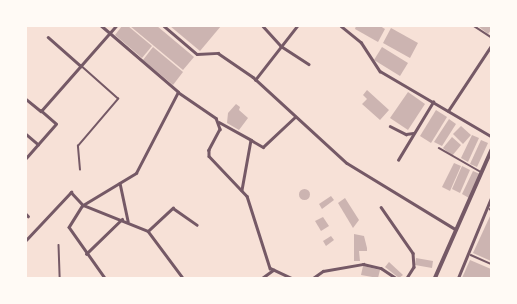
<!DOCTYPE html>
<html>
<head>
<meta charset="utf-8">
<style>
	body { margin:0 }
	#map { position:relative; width:517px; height:304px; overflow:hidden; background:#f7e1d7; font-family:"Noto Sans",sans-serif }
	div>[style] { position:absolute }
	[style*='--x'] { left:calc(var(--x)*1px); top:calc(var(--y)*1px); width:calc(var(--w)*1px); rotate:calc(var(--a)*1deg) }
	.building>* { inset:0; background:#ccb4b1 }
	.round { border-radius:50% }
	.service>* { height:1.5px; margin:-0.75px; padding:0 0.75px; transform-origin:0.75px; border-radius:0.75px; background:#755966 }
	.minor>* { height:2.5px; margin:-1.25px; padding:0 1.25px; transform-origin:1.25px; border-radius:1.25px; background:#755966 }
	.tertiary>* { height:3.5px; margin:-1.75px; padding:0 1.75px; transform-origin:1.75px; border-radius:1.75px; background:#755966 }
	span { translate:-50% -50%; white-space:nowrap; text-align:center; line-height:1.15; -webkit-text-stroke:3.5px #fffaf5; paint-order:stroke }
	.frame { position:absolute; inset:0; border:27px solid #fffaf5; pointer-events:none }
</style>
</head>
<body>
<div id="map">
	<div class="building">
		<div style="clip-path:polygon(122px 26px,128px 26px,152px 46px,142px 58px,115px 35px)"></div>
		<div style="clip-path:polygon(130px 26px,157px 26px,194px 57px,183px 70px)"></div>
		<div style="clip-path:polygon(170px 26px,221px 26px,200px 51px)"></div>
		<div style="clip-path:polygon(356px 26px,380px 26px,385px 29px,378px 42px,355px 29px)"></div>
		<div style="clip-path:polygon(478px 26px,491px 26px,491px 30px,488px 34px)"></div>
		<div style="clip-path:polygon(391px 28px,418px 43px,410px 58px,383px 43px)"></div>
		<div style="clip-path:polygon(153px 47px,183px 72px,173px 85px,143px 60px)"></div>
		<div style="clip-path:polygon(382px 47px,408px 63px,400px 76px,374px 60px)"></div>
		<div style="clip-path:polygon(367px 90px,389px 110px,380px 120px,362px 104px,367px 99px,363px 95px)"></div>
		<div style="clip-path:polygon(408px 92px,425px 104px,408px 130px,390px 118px)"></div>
		<div style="clip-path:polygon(236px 104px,240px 107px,239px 110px,248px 118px,239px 130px,227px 123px,228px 113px)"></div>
		<div style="clip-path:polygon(436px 110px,447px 117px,431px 143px,420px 136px)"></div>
		<div style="clip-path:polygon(449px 119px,456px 124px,442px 146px,434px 142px)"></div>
		<div style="clip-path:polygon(461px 126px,471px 135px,463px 144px,453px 134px)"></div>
		<div style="clip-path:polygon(472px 135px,479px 138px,468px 162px,461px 158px)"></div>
		<div style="clip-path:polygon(452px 137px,461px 145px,452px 156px,443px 148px)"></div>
		<div style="clip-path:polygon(481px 140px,488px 143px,477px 167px,470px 164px)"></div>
		<div style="clip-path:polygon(454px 163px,461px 166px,450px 191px,442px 187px)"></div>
		<div style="clip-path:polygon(462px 166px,470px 170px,460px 193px,452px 189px)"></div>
		<div style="clip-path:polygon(473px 171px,480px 174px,469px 198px,462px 194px)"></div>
		<div class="round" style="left:298.5px;top:188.5px;width:11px;height:11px"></div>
		<div style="clip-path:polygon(331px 196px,334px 200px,322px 209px,319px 204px)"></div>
		<div style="clip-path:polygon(345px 198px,359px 220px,353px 228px,338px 203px)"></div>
		<div style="clip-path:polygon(491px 214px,491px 261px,473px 253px)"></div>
		<div style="clip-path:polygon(323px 217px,329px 226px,321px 231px,315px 221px)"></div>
		<div style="clip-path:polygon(354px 234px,364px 236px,367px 248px,367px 251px,359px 251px,360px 261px,354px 261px)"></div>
		<div style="clip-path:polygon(331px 236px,334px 240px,326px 246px,323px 241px)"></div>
		<div style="clip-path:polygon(416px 258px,433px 261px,432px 268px,415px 265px)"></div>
		<div style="clip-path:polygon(470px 260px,491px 269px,491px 278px,462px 278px)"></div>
		<div style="clip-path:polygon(389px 262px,403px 275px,399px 278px,385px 267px)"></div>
		<div style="clip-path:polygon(363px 266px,380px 270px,378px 278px,361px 275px)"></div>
	</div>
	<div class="service">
		<div style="--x:474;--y:26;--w:20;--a:33"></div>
		<div style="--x:439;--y:148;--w:48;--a:29.7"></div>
		<div style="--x:80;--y:170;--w:24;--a:-95"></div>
		<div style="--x:78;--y:146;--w:62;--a:-49.6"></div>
		<div style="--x:118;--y:99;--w:50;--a:-138.3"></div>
		<div style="--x:490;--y:209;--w:1;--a:45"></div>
		<div style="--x:59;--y:245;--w:33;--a:88"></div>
		<div style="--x:471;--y:255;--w:22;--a:24"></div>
	</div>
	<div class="minor">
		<div style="--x:164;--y:26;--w:43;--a:40.3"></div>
		<div style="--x:197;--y:54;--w:21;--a:-3"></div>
		<div style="--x:218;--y:53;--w:42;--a:34.4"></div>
		<div style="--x:253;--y:77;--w:127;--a:42.5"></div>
		<div style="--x:347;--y:163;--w:127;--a:31.4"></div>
		<div style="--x:263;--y:26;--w:27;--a:48"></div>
		<div style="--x:281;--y:46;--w:33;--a:33"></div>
		<div style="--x:341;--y:26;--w:26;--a:39"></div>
		<div style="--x:361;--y:42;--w:35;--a:57"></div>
		<div style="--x:380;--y:71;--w:129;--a:30.4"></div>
		<div style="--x:48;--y:37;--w:44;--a:41.3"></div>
		<div style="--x:255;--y:80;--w:68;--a:-52.1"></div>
		<div style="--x:178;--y:92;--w:46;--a:34.4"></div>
		<div style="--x:216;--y:118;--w:12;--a:70"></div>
		<div style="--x:220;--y:129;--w:24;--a:118"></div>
		<div style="--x:209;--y:150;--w:6;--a:90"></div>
		<div style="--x:209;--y:156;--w:55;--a:46.5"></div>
		<div style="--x:247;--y:196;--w:76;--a:72.3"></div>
		<div style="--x:270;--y:268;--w:23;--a:25"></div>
		<div style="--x:26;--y:99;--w:19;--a:39"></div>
		<div style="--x:41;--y:111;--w:113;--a:-48.6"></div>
		<div style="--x:448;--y:111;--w:78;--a:-56.5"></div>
		<div style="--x:219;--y:122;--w:37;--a:29"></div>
		<div style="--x:251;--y:140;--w:51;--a:100.2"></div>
		<div style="--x:390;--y:126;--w:18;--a:27"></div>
		<div style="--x:406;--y:134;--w:7;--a:-8"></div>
		<div style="--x:26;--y:134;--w:16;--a:40"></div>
		<div style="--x:251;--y:140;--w:14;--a:30"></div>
		<div style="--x:263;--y:147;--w:44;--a:-43.2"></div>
		<div style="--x:26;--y:158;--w:45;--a:-48.6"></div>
		<div style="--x:56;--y:124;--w:20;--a:-139"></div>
		<div style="--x:398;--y:160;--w:68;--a:-58.9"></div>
		<div style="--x:120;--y:183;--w:39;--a:78"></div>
		<div style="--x:83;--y:205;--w:62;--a:-31.1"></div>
		<div style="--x:136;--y:173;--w:91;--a:-62.6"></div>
		<div style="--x:178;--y:92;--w:101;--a:-139.4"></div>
		<div style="--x:83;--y:205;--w:70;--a:21.8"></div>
		<div style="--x:148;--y:231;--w:59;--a:53.3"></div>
		<div style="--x:381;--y:207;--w:56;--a:55.2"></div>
		<div style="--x:413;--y:253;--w:14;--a:86"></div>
		<div style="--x:414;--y:267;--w:13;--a:122"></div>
		<div style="--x:26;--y:214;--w:3;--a:45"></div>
		<div style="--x:148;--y:231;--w:34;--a:-43"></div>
		<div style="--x:173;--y:208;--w:29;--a:35"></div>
		<div style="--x:26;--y:240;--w:66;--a:-46.8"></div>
		<div style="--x:71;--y:192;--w:18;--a:47"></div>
		<div style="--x:83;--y:205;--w:26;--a:122"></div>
		<div style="--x:69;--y:227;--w:62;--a:54.8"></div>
		<div style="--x:86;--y:254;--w:50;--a:-44.2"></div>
		<div style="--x:262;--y:278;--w:14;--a:-36"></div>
		<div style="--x:313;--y:278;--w:12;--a:-35"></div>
		<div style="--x:323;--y:271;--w:41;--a:-9.9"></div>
		<div style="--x:363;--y:264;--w:18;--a:13"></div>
		<div style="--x:381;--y:268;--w:18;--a:34"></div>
		<div style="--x:458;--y:278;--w:87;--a:-67.6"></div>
	</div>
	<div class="tertiary">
		<div style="--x:435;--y:278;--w:139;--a:-66.2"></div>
	</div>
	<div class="frame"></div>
</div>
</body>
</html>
